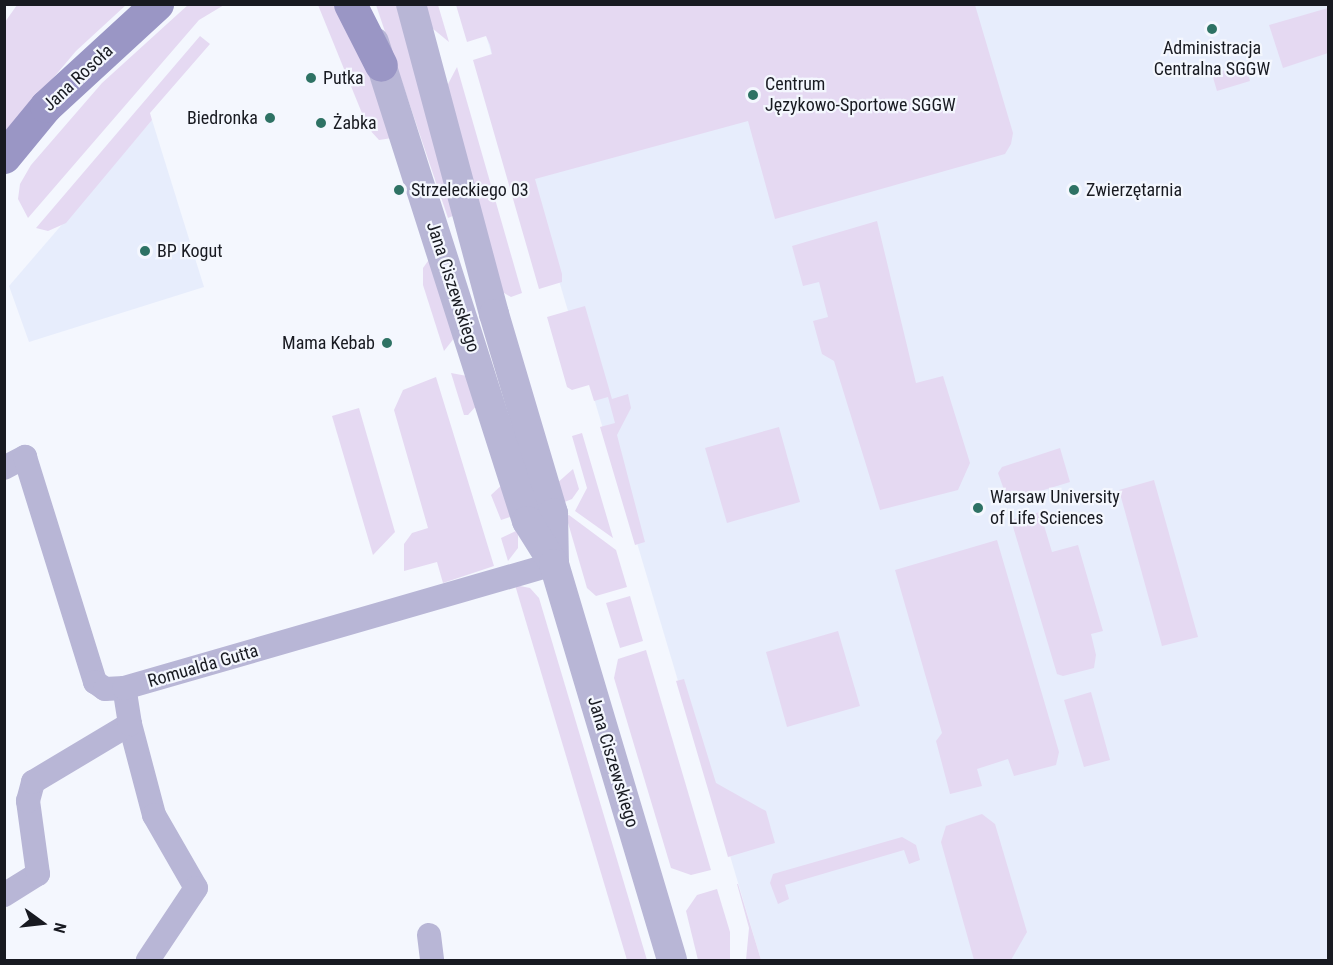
<!DOCTYPE html>
<html>
<head>
<meta charset="utf-8">
<style>
	body { margin:0 }
	#map { position:relative; width:1333px; height:965px; overflow:hidden; background:#f4f7fe; font-family:"Roboto Condensed",sans-serif }
	div>[style] { position:absolute }
	[style*='--x'] { left:calc(var(--x)*1px); top:calc(var(--y)*1px); width:calc(var(--w)*1px); rotate:calc(var(--a)*1deg) }
	.built>* { inset:0; background:#e7edfc }
	.green>* { inset:0; background:#e5d9f2 }
	.minor>* { height:24px; margin:-12px; padding:0 12px; transform-origin:12px; border-radius:12px; background:#b8b6d6 }
	.tertiary>* { height:30px; margin:-15px; padding:0 15px; transform-origin:15px; border-radius:15px; background:#b8b6d6 }
	.secondary>* { height:33px; margin:-16.5px; padding:0 16.5px; transform-origin:16.5px; border-radius:16.5px; background:#9a96c5 }
	.dots>* { width:16px; height:16px; translate:-50% -50%; box-sizing:border-box; border:3px solid #f4f7fe; border-radius:50% }
	span { translate:-50% -50%; white-space:nowrap; text-align:center; line-height:1.15; -webkit-text-stroke:4.5px #f4f7fe; paint-order:stroke }
	.poi-label { font-size:18px; color:#181a21 }
	.left { translate:0 -50%; text-align:left }
	.right { translate:-100% -50%; text-align:right }
	.street-label { font-size:18px; color:#181a21 }
	.frame { position:absolute; inset:0; border:6px solid #181a21; pointer-events:none }
	.north { position:absolute; left:12px; top:893px; width:60px; height:60px; -webkit-text-stroke:4px #f4f7fe; paint-order:stroke; rotate:105deg; font-size:16px; font-weight:700; line-height:24px; text-align:center; color:#181a21 }
	.north::after { content:''; display:block; margin:auto; width:21px; height:27px; background:#181a21; clip-path:polygon(50% 0,100% 100%,50% 72%,0 100%) }
</style>
</head>
<body>
<div id="map">
	<div class="built">
		<div style="clip-path:polygon(477px 5px,1328px 5px,1328px 960px,761px 960px)"></div>
		<div style="clip-path:polygon(152px 120px,204px 287px,29px 342px,9px 286px)"></div>
	</div>
	<div class="green">
		<div style="clip-path:polygon(189px 4px,224px 5px,199px 20px,28px 218px,18px 199px,20px 184px,31px 165px,102px 83px)"></div>
		<div style="clip-path:polygon(17px 5px,126px 5px,76px 51px,5px 135px,5px 22px)"></div>
		<div style="clip-path:polygon(318px 5px,337px 5px,351px 26px,392px 138px,379px 140px,368px 128px)"></div>
		<div style="clip-path:polygon(376px 5px,397px 5px,455px 215px,448px 218px)"></div>
		<div style="clip-path:polygon(425px 5px,438px 5px,449px 42px,432px 28px)"></div>
		<div style="clip-path:polygon(456px 5px,975px 5px,1013px 133px,1011px 144px,1005px 154px,775px 219px,748px 121px,535px 179px,562px 274px,562px 282px,539px 289px,473px 60px,492px 54px,490px 45px,486px 36px,467px 42px)"></div>
		<div style="clip-path:polygon(1328px 8px,1328px 53px,1283px 68px,1269px 25px)"></div>
		<div style="clip-path:polygon(200px 36px,210px 44px,150px 113px,152px 120px,66px 223px,48px 231px,36px 228px)"></div>
		<div style="clip-path:polygon(1245px 64px,1250px 81px,1217px 91px,1212px 74px)"></div>
		<div style="clip-path:polygon(457px 67px,522px 293px,511px 297px,499px 290px,447px 86px)"></div>
		<div style="clip-path:polygon(877px 221px,916px 383px,943px 376px,970px 463px,958px 490px,880px 510px,834px 361px,822px 354px,813px 321px,828px 317px,819px 282px,803px 286px,792px 246px)"></div>
		<div style="clip-path:polygon(433px 254px,455px 337px,444px 351px,423px 285px,423px 268px)"></div>
		<div style="clip-path:polygon(585px 306px,612px 399px,628px 394px,631px 408px,617px 435px,645px 542px,635px 545px,600px 427px,615px 423px,608px 397px,594px 401px,589px 385px,572px 390px,567px 387px,547px 317px)"></div>
		<div style="clip-path:polygon(451px 373px,467px 376px,479px 403px,468px 415px,464px 415px)"></div>
		<div style="clip-path:polygon(436px 377px,494px 566px,443px 583px,437px 562px,404px 571px,404px 544px,412px 533px,428px 528px,394px 410px,403px 390px)"></div>
		<div style="clip-path:polygon(359px 408px,395px 532px,373px 555px,332px 416px)"></div>
		<div style="clip-path:polygon(779px 427px,800px 502px,727px 523px,705px 448px)"></div>
		<div style="clip-path:polygon(582px 433px,613px 538px,575px 511px,587px 488px,572px 436px)"></div>
		<div style="clip-path:polygon(1060px 448px,1070px 482px,1008px 501px,998px 473px,1002px 467px)"></div>
		<div style="clip-path:polygon(573px 469px,579px 489px,572px 499px,562px 503px,556px 484px)"></div>
		<div style="clip-path:polygon(1154px 480px,1198px 637px,1162px 646px,1119px 490px)"></div>
		<div style="clip-path:polygon(504px 483px,513px 516px,501px 520px,491px 495px)"></div>
		<div style="clip-path:polygon(1040px 512px,1052px 552px,1078px 545px,1103px 631px,1091px 634px,1096px 655px,1094px 668px,1063px 676px,1057px 674px,1011px 520px)"></div>
		<div style="clip-path:polygon(569px 515px,616px 550px,627px 587px,596px 596px,587px 588px,566px 516px)"></div>
		<div style="clip-path:polygon(518px 530px,518px 548px,508px 561px,501px 538px)"></div>
		<div style="clip-path:polygon(997px 540px,1059px 752px,1056px 765px,1014px 776px,1008px 759px,977px 769px,982px 786px,950px 794px,936px 741px,942px 733px,895px 570px)"></div>
		<div style="clip-path:polygon(515px 585px,530px 588px,539px 598px,647px 960px,627px 960px)"></div>
		<div style="clip-path:polygon(630px 596px,643px 641px,620px 648px,606px 603px)"></div>
		<div style="clip-path:polygon(838px 631px,860px 706px,787px 727px,766px 652px)"></div>
		<div style="clip-path:polygon(646px 650px,711px 870px,691px 875px,671px 868px,614px 678px,618px 659px)"></div>
		<div style="clip-path:polygon(684px 679px,716px 783px,766px 811px,775px 843px,728px 857px,676px 681px)"></div>
		<div style="clip-path:polygon(1091px 692px,1110px 760px,1084px 767px,1064px 700px)"></div>
		<div style="clip-path:polygon(982px 814px,995px 824px,1027px 932px,1011px 960px,974px 960px,941px 842px,946px 826px)"></div>
		<div style="clip-path:polygon(902px 837px,916px 845px,920px 860px,909px 864px,904px 850px,785px 885px,789px 899px,778px 904px,770px 883px,773px 874px)"></div>
		<div style="clip-path:polygon(737px 884px,738px 884px,761px 960px,746px 960px,749px 928px)"></div>
		<div style="clip-path:polygon(717px 889px,730px 932px,730px 960px,698px 960px,686px 911px,697px 895px)"></div>
	</div>
	<div class="minor">
		<div style="--x:4;--y:468;--w:24;--a:-28"></div>
		<div style="--x:25;--y:457;--w:236;--a:72.7"></div>
		<div style="--x:95;--y:682;--w:12;--a:35"></div>
		<div style="--x:105;--y:689;--w:19;--a:-3"></div>
		<div style="--x:130;--y:724;--w:94;--a:75.2"></div>
		<div style="--x:154;--y:815;--w:84;--a:60.1"></div>
		<div style="--x:196;--y:888;--w:87;--a:123.7"></div>
		<div style="--x:4;--y:895;--w:40;--a:-32"></div>
		<div style="--x:38;--y:874;--w:74;--a:-97.8"></div>
		<div style="--x:28;--y:801;--w:20;--a:-75"></div>
		<div style="--x:33;--y:782;--w:113;--a:-30.9"></div>
		<div style="--x:130;--y:724;--w:36;--a:-99"></div>
		<div style="--x:124;--y:688;--w:448;--a:-16.1"></div>
		<div style="--x:429;--y:935;--w:25;--a:83"></div>
	</div>
	<div class="tertiary">
		<div style="--x:411;--y:4;--w:321;--a:75"></div>
		<div style="--x:494;--y:314;--w:208;--a:73.5"></div>
		<div style="--x:553;--y:513;--w:51;--a:88.9"></div>
		<div style="--x:374;--y:42;--w:503;--a:72.29"></div>
		<div style="--x:527;--y:521;--w:51;--a:57.9"></div>
		<div style="--x:554;--y:564;--w:413;--a:73.4"></div>
	</div>
	<div class="secondary">
		<div style="--x:350;--y:4;--w:68;--a:63.1"></div>
		<div style="--x:4;--y:157;--w:66;--a:-50.5"></div>
		<div style="--x:46;--y:106;--w:151;--a:-42.6"></div>
	</div>
	<div class="dots">
		<div style="left:1212px;top:29px;background:#2e7264"></div>
		<div style="left:311px;top:78px;background:#2e7264"></div>
		<div style="left:753px;top:95px;background:#2e7264"></div>
		<div style="left:270px;top:118px;background:#2e7264"></div>
		<div style="left:321px;top:123px;background:#2e7264"></div>
		<div style="left:399px;top:190px;background:#2e7264"></div>
		<div style="left:1074px;top:190px;background:#2e7264"></div>
		<div style="left:145px;top:251px;background:#2e7264"></div>
		<div style="left:387px;top:343px;background:#2e7264"></div>
		<div style="left:978px;top:508px;background:#2e7264"></div>
	</div>
	<div class="poi-label">
		<span style="left:1212px;top:59px">Administracja<br>Centralna SGGW</span>
		<span class="left" style="left:323px;top:78px">Putka</span>
		<span class="left" style="left:765px;top:95px">Centrum<br>Językowo-Sportowe SGGW</span>
		<span class="right" style="left:258px;top:118px">Biedronka</span>
		<span class="left" style="left:333px;top:123px">Żabka</span>
		<span class="left" style="left:411px;top:190px">Strzeleckiego 03</span>
		<span class="left" style="left:1086px;top:190px">Zwierzętarnia</span>
		<span class="left" style="left:157px;top:251px">BP Kogut</span>
		<span class="right" style="left:375px;top:343px">Mama Kebab</span>
		<span class="left" style="left:990px;top:508px">Warsaw University<br>of Life Sciences</span>
	</div>
	<div class="street-label">
		<span style="left:78px;top:78px;rotate:-43deg">Jana Rosoła</span>
		<span style="left:453px;top:287px;rotate:72deg">Jana Ciszewskiego</span>
		<span style="left:203px;top:666px;rotate:-16deg">Romualda Gutta</span>
		<span style="left:613px;top:762px;rotate:73deg">Jana Ciszewskiego</span>
	</div>
	<div class="frame"></div>
	<div class="north">N</div>
</div>
</body>
</html>
